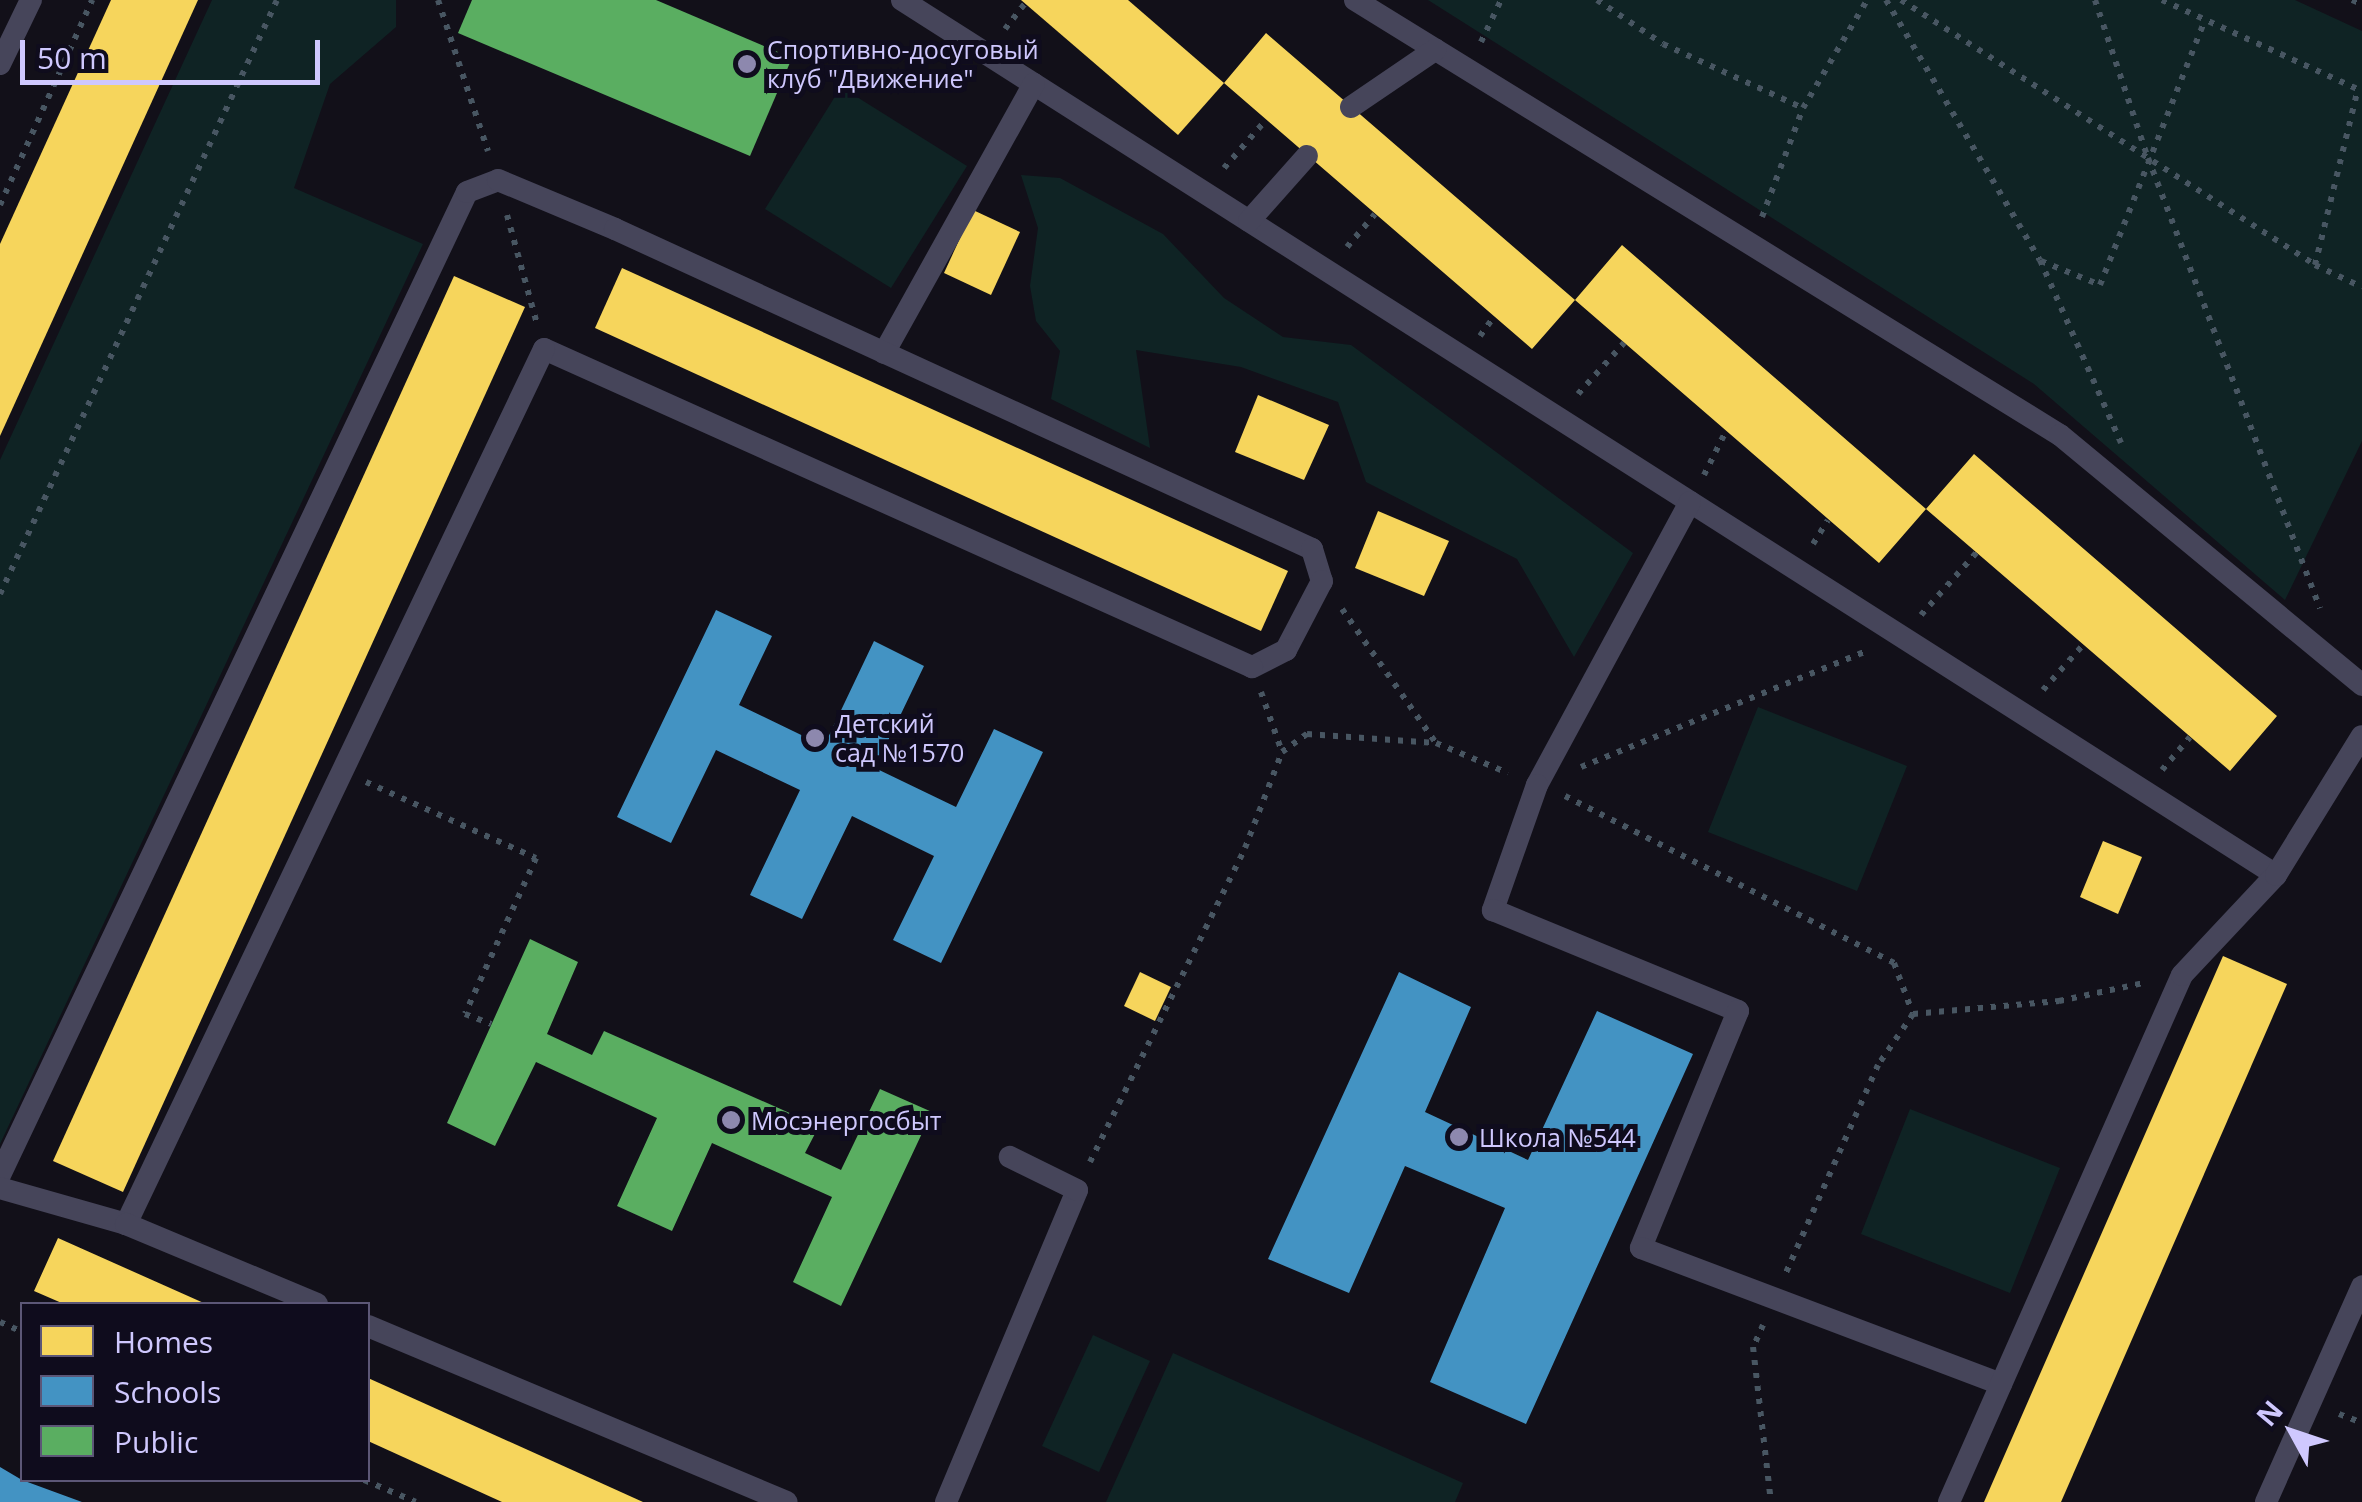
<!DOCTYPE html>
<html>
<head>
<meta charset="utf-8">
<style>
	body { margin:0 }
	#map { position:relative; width:2362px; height:1502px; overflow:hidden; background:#121019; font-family:"Open Sans",sans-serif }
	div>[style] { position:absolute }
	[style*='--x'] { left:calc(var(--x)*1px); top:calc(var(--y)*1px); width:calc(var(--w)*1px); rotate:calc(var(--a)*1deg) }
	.green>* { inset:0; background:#0f2324 }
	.homes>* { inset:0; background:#f6d55c }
	.schools>* { inset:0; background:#4393c3 }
	.public>* { inset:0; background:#5aae61 }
	.path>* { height:6px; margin-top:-3px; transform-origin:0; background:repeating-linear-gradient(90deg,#485662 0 5px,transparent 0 13px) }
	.service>* { height:22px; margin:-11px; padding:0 11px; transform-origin:11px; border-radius:11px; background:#46455a }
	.dots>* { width:28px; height:28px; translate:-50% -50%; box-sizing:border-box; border:5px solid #0f0c1d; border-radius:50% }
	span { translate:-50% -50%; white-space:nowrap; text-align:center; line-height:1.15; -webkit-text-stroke:10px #0f0c1d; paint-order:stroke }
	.poi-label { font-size:25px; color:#cfc8fe }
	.left { translate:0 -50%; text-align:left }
	.legend { position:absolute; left:20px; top:1302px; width:350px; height:180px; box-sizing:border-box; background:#0f0c1d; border:2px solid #5c5777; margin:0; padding:12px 18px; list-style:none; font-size:30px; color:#cfc8fe }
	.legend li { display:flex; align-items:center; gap:20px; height:50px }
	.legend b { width:50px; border:2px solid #5c5777 }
	.north { position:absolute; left:2242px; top:1382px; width:100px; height:100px; -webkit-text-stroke:8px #0f0c1d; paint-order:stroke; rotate:310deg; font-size:28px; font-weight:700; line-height:40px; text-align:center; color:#cfc8fe }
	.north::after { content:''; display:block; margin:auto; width:35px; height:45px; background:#cfc8fe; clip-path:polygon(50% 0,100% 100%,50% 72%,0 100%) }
	.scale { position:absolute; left:20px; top:40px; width:300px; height:45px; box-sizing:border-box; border:5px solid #cfc8fe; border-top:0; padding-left:12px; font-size:30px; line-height:35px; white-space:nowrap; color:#cfc8fe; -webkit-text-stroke:8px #0f0c1d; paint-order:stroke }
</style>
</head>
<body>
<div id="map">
	<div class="green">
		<div style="clip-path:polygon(212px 0,396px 0,396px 27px,330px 84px,294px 188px,423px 244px,0 1144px,0 460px)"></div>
		<div style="clip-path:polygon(1428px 0,2295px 0,2362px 31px,2362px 441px,2285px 600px,2034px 384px)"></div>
		<div style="clip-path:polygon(841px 87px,967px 166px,891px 288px,765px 209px)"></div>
		<div style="clip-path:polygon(1021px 175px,1060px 178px,1163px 234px,1224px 298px,1283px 337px,1351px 345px,1633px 553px,1574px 657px,1517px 559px,1366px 482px,1338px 402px,1241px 367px,1136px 350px,1150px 448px,1051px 399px,1060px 351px,1036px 321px,1030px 286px,1038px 228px)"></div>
		<div style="clip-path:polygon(1758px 707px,1907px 766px,1857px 891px,1708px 832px)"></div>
		<div style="clip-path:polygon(1910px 1109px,2060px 1168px,2010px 1293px,1861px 1234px)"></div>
		<div style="clip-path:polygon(1093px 1335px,1150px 1361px,1099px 1472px,1042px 1446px)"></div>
		<div style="clip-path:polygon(1173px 1353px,1463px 1483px,1455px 1502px,1106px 1502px)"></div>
	</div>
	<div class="homes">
		<div style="clip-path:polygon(111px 0,198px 0,0 436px,0 244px)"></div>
		<div style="clip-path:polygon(1021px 0,1128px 0,1224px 83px,1178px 135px)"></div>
		<div style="clip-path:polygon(1266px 33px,1575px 300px,1622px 245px,1926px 509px,1974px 454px,2277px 716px,2230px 771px,1926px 509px,1879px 563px,1575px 300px,1532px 349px,1224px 83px)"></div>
		<div style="clip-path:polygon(973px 210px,1020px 232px,991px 295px,944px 273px)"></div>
		<div style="clip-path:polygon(622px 268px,1288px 571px,1261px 631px,595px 328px)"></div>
		<div style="clip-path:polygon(454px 276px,525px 307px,123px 1192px,53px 1161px)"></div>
		<div style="clip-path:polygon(1258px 395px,1329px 425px,1304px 480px,1235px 452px)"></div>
		<div style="clip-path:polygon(1378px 511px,1449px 541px,1424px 596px,1355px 568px)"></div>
		<div style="clip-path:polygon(2103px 841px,2142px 857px,2118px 914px,2080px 897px)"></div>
		<div style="clip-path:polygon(2223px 956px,2287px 984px,2061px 1502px,1984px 1502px)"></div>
		<div style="clip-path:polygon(1140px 972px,1171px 987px,1155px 1021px,1124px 1006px)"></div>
		<div style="clip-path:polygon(58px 1238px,114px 1263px,206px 1304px,64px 1304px,34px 1291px)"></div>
		<div style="clip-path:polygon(368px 1378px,559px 1464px,643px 1502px,502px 1502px,368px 1441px)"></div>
	</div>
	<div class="schools">
		<div style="clip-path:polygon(716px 610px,772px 636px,739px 705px,824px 746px,874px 641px,924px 666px,875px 768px,956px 807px,994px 729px,1043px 752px,941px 963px,893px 940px,934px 856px,852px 816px,802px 919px,750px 895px,800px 790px,716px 750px,671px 843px,617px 817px)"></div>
		<div style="clip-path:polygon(1399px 972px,1471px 1007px,1425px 1112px,1528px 1160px,1597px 1011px,1693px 1054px,1526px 1424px,1430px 1382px,1505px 1208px,1405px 1166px,1349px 1293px,1268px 1259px)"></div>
		<div style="clip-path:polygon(0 1467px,22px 1480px,82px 1502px,0 1502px)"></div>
	</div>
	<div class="public">
		<div style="clip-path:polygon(472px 0,656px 0,792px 58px,750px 156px,458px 33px)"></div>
		<div style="clip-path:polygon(530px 939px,578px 962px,547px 1034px,592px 1055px,604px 1031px,819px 1126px,805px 1153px,841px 1170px,880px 1089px,932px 1112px,841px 1306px,793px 1282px,832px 1197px,712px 1143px,672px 1231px,617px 1206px,657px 1118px,536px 1062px,495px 1146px,447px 1123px)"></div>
	</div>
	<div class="path">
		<div style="--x:438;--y:0;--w:159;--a:71.7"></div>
		<div style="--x:1597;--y:0;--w:79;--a:33.7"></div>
		<div style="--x:1663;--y:44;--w:154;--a:24.6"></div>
		<div style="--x:1886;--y:0;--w:302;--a:59.4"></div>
		<div style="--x:2040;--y:260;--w:200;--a:66.1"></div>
		<div style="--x:1901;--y:0;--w:492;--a:32.6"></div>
		<div style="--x:2315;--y:265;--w:52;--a:25.1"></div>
		<div style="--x:2095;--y:0;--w:167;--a:71.5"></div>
		<div style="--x:2148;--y:158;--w:482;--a:69.1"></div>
		<div style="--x:2162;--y:0;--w:220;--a:24.5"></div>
		<div style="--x:2352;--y:0;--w:11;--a:22"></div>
		<div style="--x:1005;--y:29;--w:33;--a:-52"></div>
		<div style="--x:1481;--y:42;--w:47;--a:-64.5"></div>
		<div style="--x:1224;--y:168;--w:64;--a:-48.8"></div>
		<div style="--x:0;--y:205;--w:225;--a:-65.8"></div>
		<div style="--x:507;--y:215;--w:113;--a:74.6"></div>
		<div style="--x:1762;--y:217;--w:116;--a:-69.4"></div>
		<div style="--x:1803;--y:108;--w:126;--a:-59.3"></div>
		<div style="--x:1347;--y:247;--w:43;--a:-49.7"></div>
		<div style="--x:2041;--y:261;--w:64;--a:22.1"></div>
		<div style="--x:2100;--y:285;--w:285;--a:-68.4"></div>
		<div style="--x:2315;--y:265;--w:181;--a:-76.3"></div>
		<div style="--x:1480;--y:336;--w:24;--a:-54"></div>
		<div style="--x:1578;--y:394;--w:69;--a:-48"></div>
		<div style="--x:1704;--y:475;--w:49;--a:-63.4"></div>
		<div style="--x:1813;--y:544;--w:28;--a:-58"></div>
		<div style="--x:0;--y:594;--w:655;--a:-65"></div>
		<div style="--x:1342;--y:609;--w:164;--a:55"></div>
		<div style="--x:1436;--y:743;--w:78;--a:22.6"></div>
		<div style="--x:1921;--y:615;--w:84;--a:-48.4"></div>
		<div style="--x:2043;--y:690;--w:60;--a:-48.4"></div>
		<div style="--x:1261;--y:692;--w:64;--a:70.7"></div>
		<div style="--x:1581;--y:767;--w:308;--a:-22.1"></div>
		<div style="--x:2162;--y:770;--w:43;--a:-49.7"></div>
		<div style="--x:366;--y:782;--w:186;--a:24.1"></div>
		<div style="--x:536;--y:858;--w:171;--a:114.5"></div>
		<div style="--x:465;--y:1014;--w:28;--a:21"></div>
		<div style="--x:1565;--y:796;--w:369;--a:26.9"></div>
		<div style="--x:1894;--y:963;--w:54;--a:69.6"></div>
		<div style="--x:1913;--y:1014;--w:62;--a:124.5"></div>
		<div style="--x:1878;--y:1065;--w:227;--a:113.9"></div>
		<div style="--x:1913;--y:1014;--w:147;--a:-5.1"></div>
		<div style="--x:2059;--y:1001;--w:87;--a:-12"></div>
		<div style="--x:1090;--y:1162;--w:350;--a:-63.7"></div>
		<div style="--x:1245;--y:848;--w:103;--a:-68.9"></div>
		<div style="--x:1282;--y:752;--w:31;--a:-36"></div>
		<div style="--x:1307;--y:734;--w:129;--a:4"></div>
		<div style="--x:0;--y:1322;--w:24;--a:24"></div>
		<div style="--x:1763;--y:1325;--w:24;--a:114"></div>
		<div style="--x:1753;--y:1347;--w:156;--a:83.4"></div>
		<div style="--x:2339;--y:1414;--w:25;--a:21"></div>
		<div style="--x:364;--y:1480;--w:56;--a:22.9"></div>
	</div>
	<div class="service">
		<div style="--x:902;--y:0;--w:1629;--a:32.49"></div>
		<div style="--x:1355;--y:0;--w:828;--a:31.68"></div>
		<div style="--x:2060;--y:435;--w:392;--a:39.6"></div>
		<div style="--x:0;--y:64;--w:71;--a:-64.2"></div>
		<div style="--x:1351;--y:107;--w:102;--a:-34.2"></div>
		<div style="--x:1249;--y:221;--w:87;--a:-48.3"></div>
		<div style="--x:884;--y:353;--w:308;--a:-60.9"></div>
		<div style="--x:1690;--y:502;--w:322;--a:118.4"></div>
		<div style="--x:1537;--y:785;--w:133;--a:109.4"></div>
		<div style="--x:1493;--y:910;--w:265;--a:22.4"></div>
		<div style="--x:1738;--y:1011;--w:256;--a:112.3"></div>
		<div style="--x:1641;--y:1248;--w:385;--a:20.7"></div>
		<div style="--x:0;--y:1175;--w:1088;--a:-64.59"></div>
		<div style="--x:467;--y:192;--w:33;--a:-21"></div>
		<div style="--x:498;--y:180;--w:127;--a:22.7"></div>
		<div style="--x:615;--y:229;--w:767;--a:24.66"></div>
		<div style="--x:1312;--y:549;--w:34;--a:73"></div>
		<div style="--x:1322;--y:581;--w:78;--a:117.6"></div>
		<div style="--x:1286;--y:650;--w:38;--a:153"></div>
		<div style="--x:1252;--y:667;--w:776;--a:-155.81"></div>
		<div style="--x:544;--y:349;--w:970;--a:115.53"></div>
		<div style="--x:0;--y:1188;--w:131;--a:15.9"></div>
		<div style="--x:126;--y:1224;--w:207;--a:22.7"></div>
		<div style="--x:368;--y:1326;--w:454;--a:22.8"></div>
		<div style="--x:946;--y:1502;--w:338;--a:-67.2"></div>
		<div style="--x:1077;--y:1190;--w:75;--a:-153.8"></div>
		<div style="--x:1949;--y:1502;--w:576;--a:-66.15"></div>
		<div style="--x:2182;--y:975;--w:137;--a:-46.8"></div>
		<div style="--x:2276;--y:875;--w:163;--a:-58.3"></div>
		<div style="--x:2266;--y:1502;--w:236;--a:-66"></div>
	</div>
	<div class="dots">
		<div style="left:747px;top:64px;background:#8d88ae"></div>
		<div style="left:815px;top:738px;background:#8d88ae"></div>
		<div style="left:731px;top:1120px;background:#8d88ae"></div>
		<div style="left:1459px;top:1137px;background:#8d88ae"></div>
	</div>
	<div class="poi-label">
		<span class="left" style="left:767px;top:64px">Спортивно-досуговый<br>клуб "Движение"</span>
		<span class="left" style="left:835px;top:738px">Детский<br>сад №1570</span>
		<span class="left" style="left:751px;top:1120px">Мосэнергосбыт</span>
		<span class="left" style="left:1479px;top:1137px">Школа №544</span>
	</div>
	<ul class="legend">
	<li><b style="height:28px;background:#f6d55c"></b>Homes</li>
	<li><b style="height:28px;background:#4393c3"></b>Schools</li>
	<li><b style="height:28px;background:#5aae61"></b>Public</li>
	</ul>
	<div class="north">N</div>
	<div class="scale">50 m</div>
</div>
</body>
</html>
